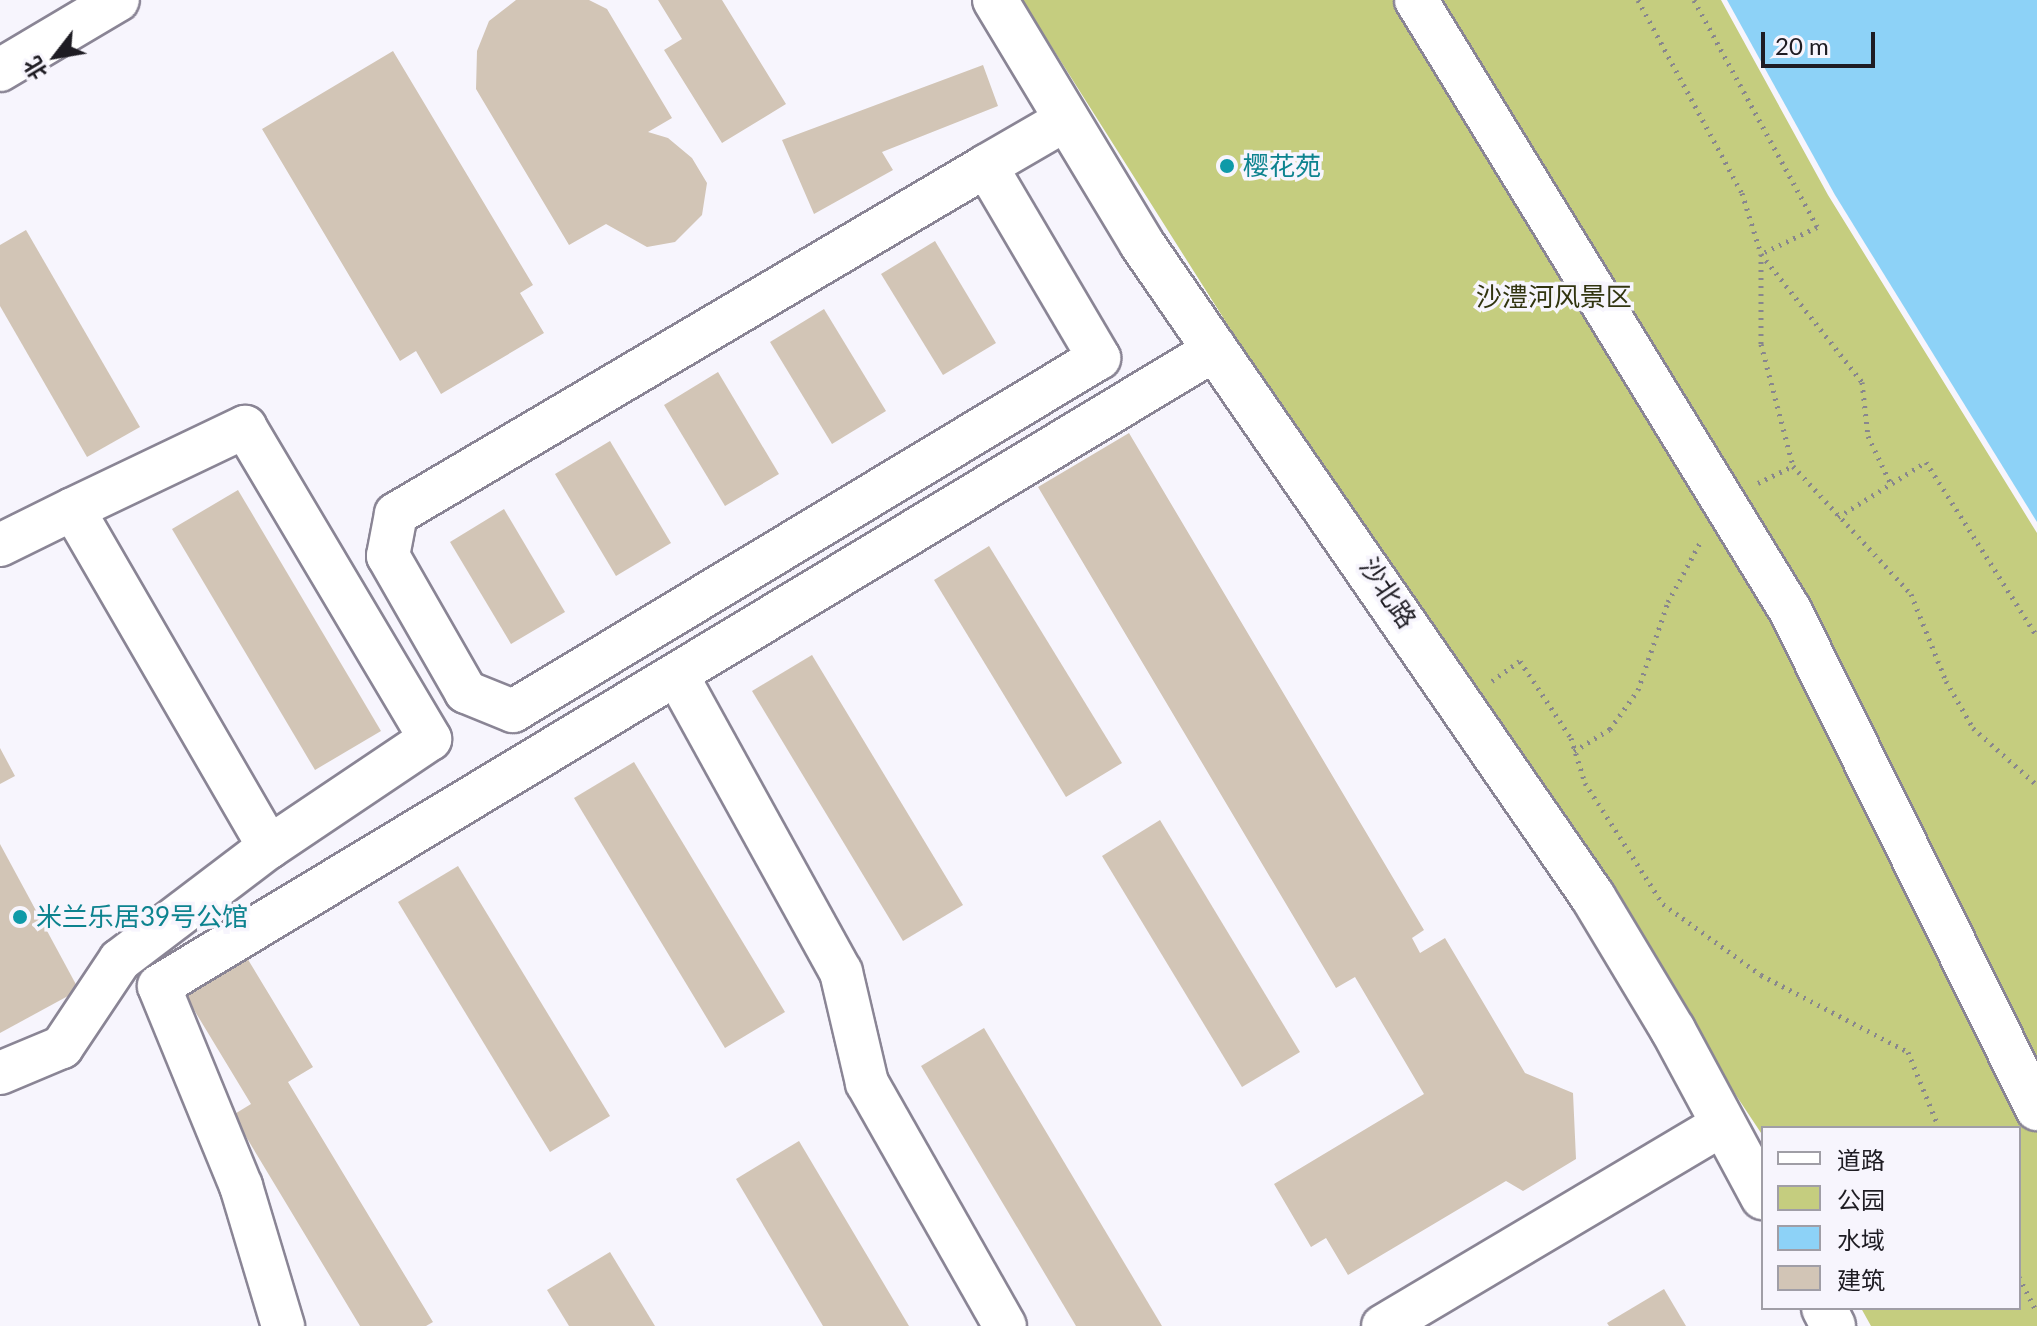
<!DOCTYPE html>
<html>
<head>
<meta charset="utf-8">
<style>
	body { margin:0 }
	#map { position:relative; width:2037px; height:1326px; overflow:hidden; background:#f7f5fd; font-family:Lato,"Noto Sans SC",sans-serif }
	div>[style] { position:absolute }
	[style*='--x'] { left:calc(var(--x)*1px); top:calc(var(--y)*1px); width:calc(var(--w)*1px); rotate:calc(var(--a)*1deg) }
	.green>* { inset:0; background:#c5cd7f }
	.water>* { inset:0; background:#8dd2f7 }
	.building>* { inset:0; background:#d2c5b6 }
	.path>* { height:5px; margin-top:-2.5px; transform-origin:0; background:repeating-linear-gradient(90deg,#88868d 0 2px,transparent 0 8px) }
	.roads { filter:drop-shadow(2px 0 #8a8595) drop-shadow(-2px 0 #8a8595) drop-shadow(0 2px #8a8595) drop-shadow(0 -2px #8a8595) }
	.minor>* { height:42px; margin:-21px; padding:0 21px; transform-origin:21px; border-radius:21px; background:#fff }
	.tertiary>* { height:44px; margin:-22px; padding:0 22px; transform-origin:22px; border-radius:22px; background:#fff }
	.dots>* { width:22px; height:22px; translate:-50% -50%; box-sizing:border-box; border:4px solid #f7f5fd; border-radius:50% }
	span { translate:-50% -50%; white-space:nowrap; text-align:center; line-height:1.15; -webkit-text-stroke:7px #f7f5fd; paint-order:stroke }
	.culture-label { font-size:26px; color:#0d838f }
	.left { translate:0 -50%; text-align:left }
	.park-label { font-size:26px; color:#31340f }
	.street-label { font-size:26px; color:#1e1c23 }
	.legend { position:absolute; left:1761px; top:1126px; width:260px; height:184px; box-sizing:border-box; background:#f7f5fd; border:2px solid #a09ea6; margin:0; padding:10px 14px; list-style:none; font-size:24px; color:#1e1c23 }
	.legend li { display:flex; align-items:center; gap:16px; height:40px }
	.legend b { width:40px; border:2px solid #a09ea6 }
	.north { position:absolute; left:16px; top:16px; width:80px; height:80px; -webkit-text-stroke:6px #f7f5fd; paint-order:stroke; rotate:239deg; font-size:22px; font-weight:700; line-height:32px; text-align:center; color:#1e1c23 }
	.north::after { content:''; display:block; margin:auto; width:28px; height:36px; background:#1e1c23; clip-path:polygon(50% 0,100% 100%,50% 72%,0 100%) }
	.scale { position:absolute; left:1761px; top:32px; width:114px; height:36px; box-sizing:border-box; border:4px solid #1e1c23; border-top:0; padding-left:10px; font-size:24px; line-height:28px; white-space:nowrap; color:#1e1c23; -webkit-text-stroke:6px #f7f5fd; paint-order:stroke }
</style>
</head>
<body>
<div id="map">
	<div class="green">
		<div style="clip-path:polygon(1022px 0,1721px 0,1828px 195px,2037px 533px,2037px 1326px,1871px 1326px,1861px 1308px,2019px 1308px,2019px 1128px,1763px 1128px,1763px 1136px,1262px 379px)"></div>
	</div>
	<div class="water">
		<div style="clip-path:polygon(1727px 0,2037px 0,2037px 522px,1835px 195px)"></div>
	</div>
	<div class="building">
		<div style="clip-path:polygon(516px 0,589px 0,607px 9px,672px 118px,648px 132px,668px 138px,692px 158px,707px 183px,702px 215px,675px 242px,647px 247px,606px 224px,569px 245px,476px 89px,477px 51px,489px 21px)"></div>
		<div style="clip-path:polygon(658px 0,722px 0,786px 104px,722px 143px,664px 50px,682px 39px)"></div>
		<div style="clip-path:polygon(393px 51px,533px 285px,520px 293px,544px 333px,441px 394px,416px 351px,400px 361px,262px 129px)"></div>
		<div style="clip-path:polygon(983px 65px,998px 106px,882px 152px,893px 170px,814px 214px,782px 140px)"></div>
		<div style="clip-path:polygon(26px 230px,140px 427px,87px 457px,0 306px,0 245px)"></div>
		<div style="clip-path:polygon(935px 241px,996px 343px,943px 375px,881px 274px)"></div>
		<div style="clip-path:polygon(824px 309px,886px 411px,832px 444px,770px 342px)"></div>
		<div style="clip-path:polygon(718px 372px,779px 474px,725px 506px,664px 405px)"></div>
		<div style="clip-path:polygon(1129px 433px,1424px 930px,1412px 938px,1420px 953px,1445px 938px,1525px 1073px,1573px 1093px,1576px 1159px,1523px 1191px,1506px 1181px,1348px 1275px,1326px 1238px,1311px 1247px,1274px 1184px,1424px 1094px,1355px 977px,1336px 988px,1038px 487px)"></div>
		<div style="clip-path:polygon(610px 441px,671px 543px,616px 576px,555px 474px)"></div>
		<div style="clip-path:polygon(238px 490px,381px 731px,315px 770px,172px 529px)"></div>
		<div style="clip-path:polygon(504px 509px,565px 612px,511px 644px,450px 542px)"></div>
		<div style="clip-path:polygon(989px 546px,1122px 763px,1066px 797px,934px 580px)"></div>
		<div style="clip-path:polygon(812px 655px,963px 905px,903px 941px,752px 691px)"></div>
		<div style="clip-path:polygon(0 748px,15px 776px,0 784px)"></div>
		<div style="clip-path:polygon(634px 762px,785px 1012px,725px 1048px,574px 798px)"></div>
		<div style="clip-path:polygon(1160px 820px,1300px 1052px,1242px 1087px,1102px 856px)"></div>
		<div style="clip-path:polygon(0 844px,79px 990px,0 1033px)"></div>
		<div style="clip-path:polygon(458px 866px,610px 1116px,550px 1152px,398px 902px)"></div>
		<div style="clip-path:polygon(244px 953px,313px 1067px,288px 1082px,433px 1322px,426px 1326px,360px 1326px,233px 1115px,251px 1104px,182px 990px)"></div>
		<div style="clip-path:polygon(984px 1028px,1162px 1326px,1076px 1326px,921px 1066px)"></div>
		<div style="clip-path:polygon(799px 1141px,909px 1326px,823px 1326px,736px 1179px)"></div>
		<div style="clip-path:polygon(610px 1252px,655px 1326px,569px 1326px,547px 1290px)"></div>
		<div style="clip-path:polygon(1664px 1289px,1686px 1326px,1609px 1326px,1607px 1323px)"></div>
	</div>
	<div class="path">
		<div style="--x:1638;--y:0;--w:219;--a:61.7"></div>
		<div style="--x:1742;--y:193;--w:64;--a:72.7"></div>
		<div style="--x:1761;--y:254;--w:90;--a:90"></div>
		<div style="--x:1761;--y:344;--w:126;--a:75.3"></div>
		<div style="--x:1793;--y:466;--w:174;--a:47.3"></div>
		<div style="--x:1911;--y:594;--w:94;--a:68.1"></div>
		<div style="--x:1946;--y:681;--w:54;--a:60.1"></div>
		<div style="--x:1973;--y:728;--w:86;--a:41.7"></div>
		<div style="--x:1694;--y:0;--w:258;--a:61.5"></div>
		<div style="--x:1817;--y:227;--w:62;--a:154.3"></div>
		<div style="--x:1761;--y:254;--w:163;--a:51.7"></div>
		<div style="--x:1862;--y:382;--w:54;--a:83.7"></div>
		<div style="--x:1868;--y:436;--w:53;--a:64.4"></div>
		<div style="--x:1758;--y:483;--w:39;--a:-26"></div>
		<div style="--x:1838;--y:517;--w:104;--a:-32"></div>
		<div style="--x:1926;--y:462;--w:206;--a:57.5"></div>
		<div style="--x:1492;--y:681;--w:34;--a:-36"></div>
		<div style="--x:1520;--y:661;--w:92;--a:56.5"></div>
		<div style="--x:1571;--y:738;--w:47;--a:72.7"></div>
		<div style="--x:1585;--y:783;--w:144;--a:57.2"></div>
		<div style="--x:1663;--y:904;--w:121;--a:35.9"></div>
		<div style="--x:1761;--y:975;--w:166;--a:27.6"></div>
		<div style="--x:1908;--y:1052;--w:82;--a:67.8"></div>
		<div style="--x:1574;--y:751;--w:42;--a:-31.4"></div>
		<div style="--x:1610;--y:729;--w:48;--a:-54.3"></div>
		<div style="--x:1638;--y:690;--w:93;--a:-71.2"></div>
		<div style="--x:1668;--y:602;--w:69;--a:-61.6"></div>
		<div style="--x:2019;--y:1277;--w:39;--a:63"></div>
	</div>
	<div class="roads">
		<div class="minor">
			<div style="--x:1416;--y:0;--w:716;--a:58.49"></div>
			<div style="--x:1790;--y:610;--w:557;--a:63.67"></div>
			<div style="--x:0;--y:70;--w:137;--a:-30.7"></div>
			<div style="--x:986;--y:166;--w:223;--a:59.5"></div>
			<div style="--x:1099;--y:358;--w:684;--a:148.94"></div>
			<div style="--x:513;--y:711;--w:51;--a:-158"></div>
			<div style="--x:466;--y:692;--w:157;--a:-119.8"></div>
			<div style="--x:388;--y:556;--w:43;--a:-79.2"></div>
			<div style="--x:396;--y:514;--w:685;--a:-30.53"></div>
			<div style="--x:986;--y:166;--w:94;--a:-30.1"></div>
			<div style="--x:73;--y:509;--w:191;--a:-25.5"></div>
			<div style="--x:245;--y:427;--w:363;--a:59.3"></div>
			<div style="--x:430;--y:739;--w:194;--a:146.1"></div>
			<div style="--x:0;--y:545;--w:81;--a:-26.3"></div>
			<div style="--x:73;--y:509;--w:391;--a:59.9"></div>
			<div style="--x:269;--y:847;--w:187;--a:142.8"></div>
			<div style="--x:120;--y:960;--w:105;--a:123.7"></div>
			<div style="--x:62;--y:1047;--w:67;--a:157.2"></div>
			<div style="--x:678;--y:677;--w:337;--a:61.1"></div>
			<div style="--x:841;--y:972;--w:114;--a:76.8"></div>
			<div style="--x:867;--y:1083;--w:279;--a:60.4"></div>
			<div style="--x:283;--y:1326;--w:146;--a:-106.7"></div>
			<div style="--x:241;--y:1186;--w:216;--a:-112.3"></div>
			<div style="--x:159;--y:986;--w:1234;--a:-31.08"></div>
			<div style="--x:1383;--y:1326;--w:395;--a:-30.7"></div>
		</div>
		<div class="tertiary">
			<div style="--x:995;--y:0;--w:285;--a:58.9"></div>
			<div style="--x:1142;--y:244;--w:794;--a:55.37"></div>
			<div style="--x:1593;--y:897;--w:155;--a:59"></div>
			<div style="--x:1673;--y:1030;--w:190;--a:61.7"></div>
			<div style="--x:1824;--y:1308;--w:20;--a:63"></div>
		</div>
	</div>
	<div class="dots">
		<div style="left:1227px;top:166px;background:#0f9aa8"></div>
		<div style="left:20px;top:917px;background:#0f9aa8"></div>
	</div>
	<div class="culture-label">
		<span class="left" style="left:1243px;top:166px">樱花苑</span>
		<span class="left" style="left:36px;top:917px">米兰乐居39号公馆</span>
	</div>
	<div class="park-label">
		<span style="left:1554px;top:297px">沙澧河风景区</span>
	</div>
	<div class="street-label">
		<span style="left:1388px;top:593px;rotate:56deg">沙北路</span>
	</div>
	<ul class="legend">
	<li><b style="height:10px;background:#fff"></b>道路</li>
	<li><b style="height:22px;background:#c5cd7f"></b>公园</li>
	<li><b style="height:22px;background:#8dd2f7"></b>水域</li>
	<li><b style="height:22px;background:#d2c5b6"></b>建筑</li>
	</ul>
	<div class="north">北</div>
	<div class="scale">20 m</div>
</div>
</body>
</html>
